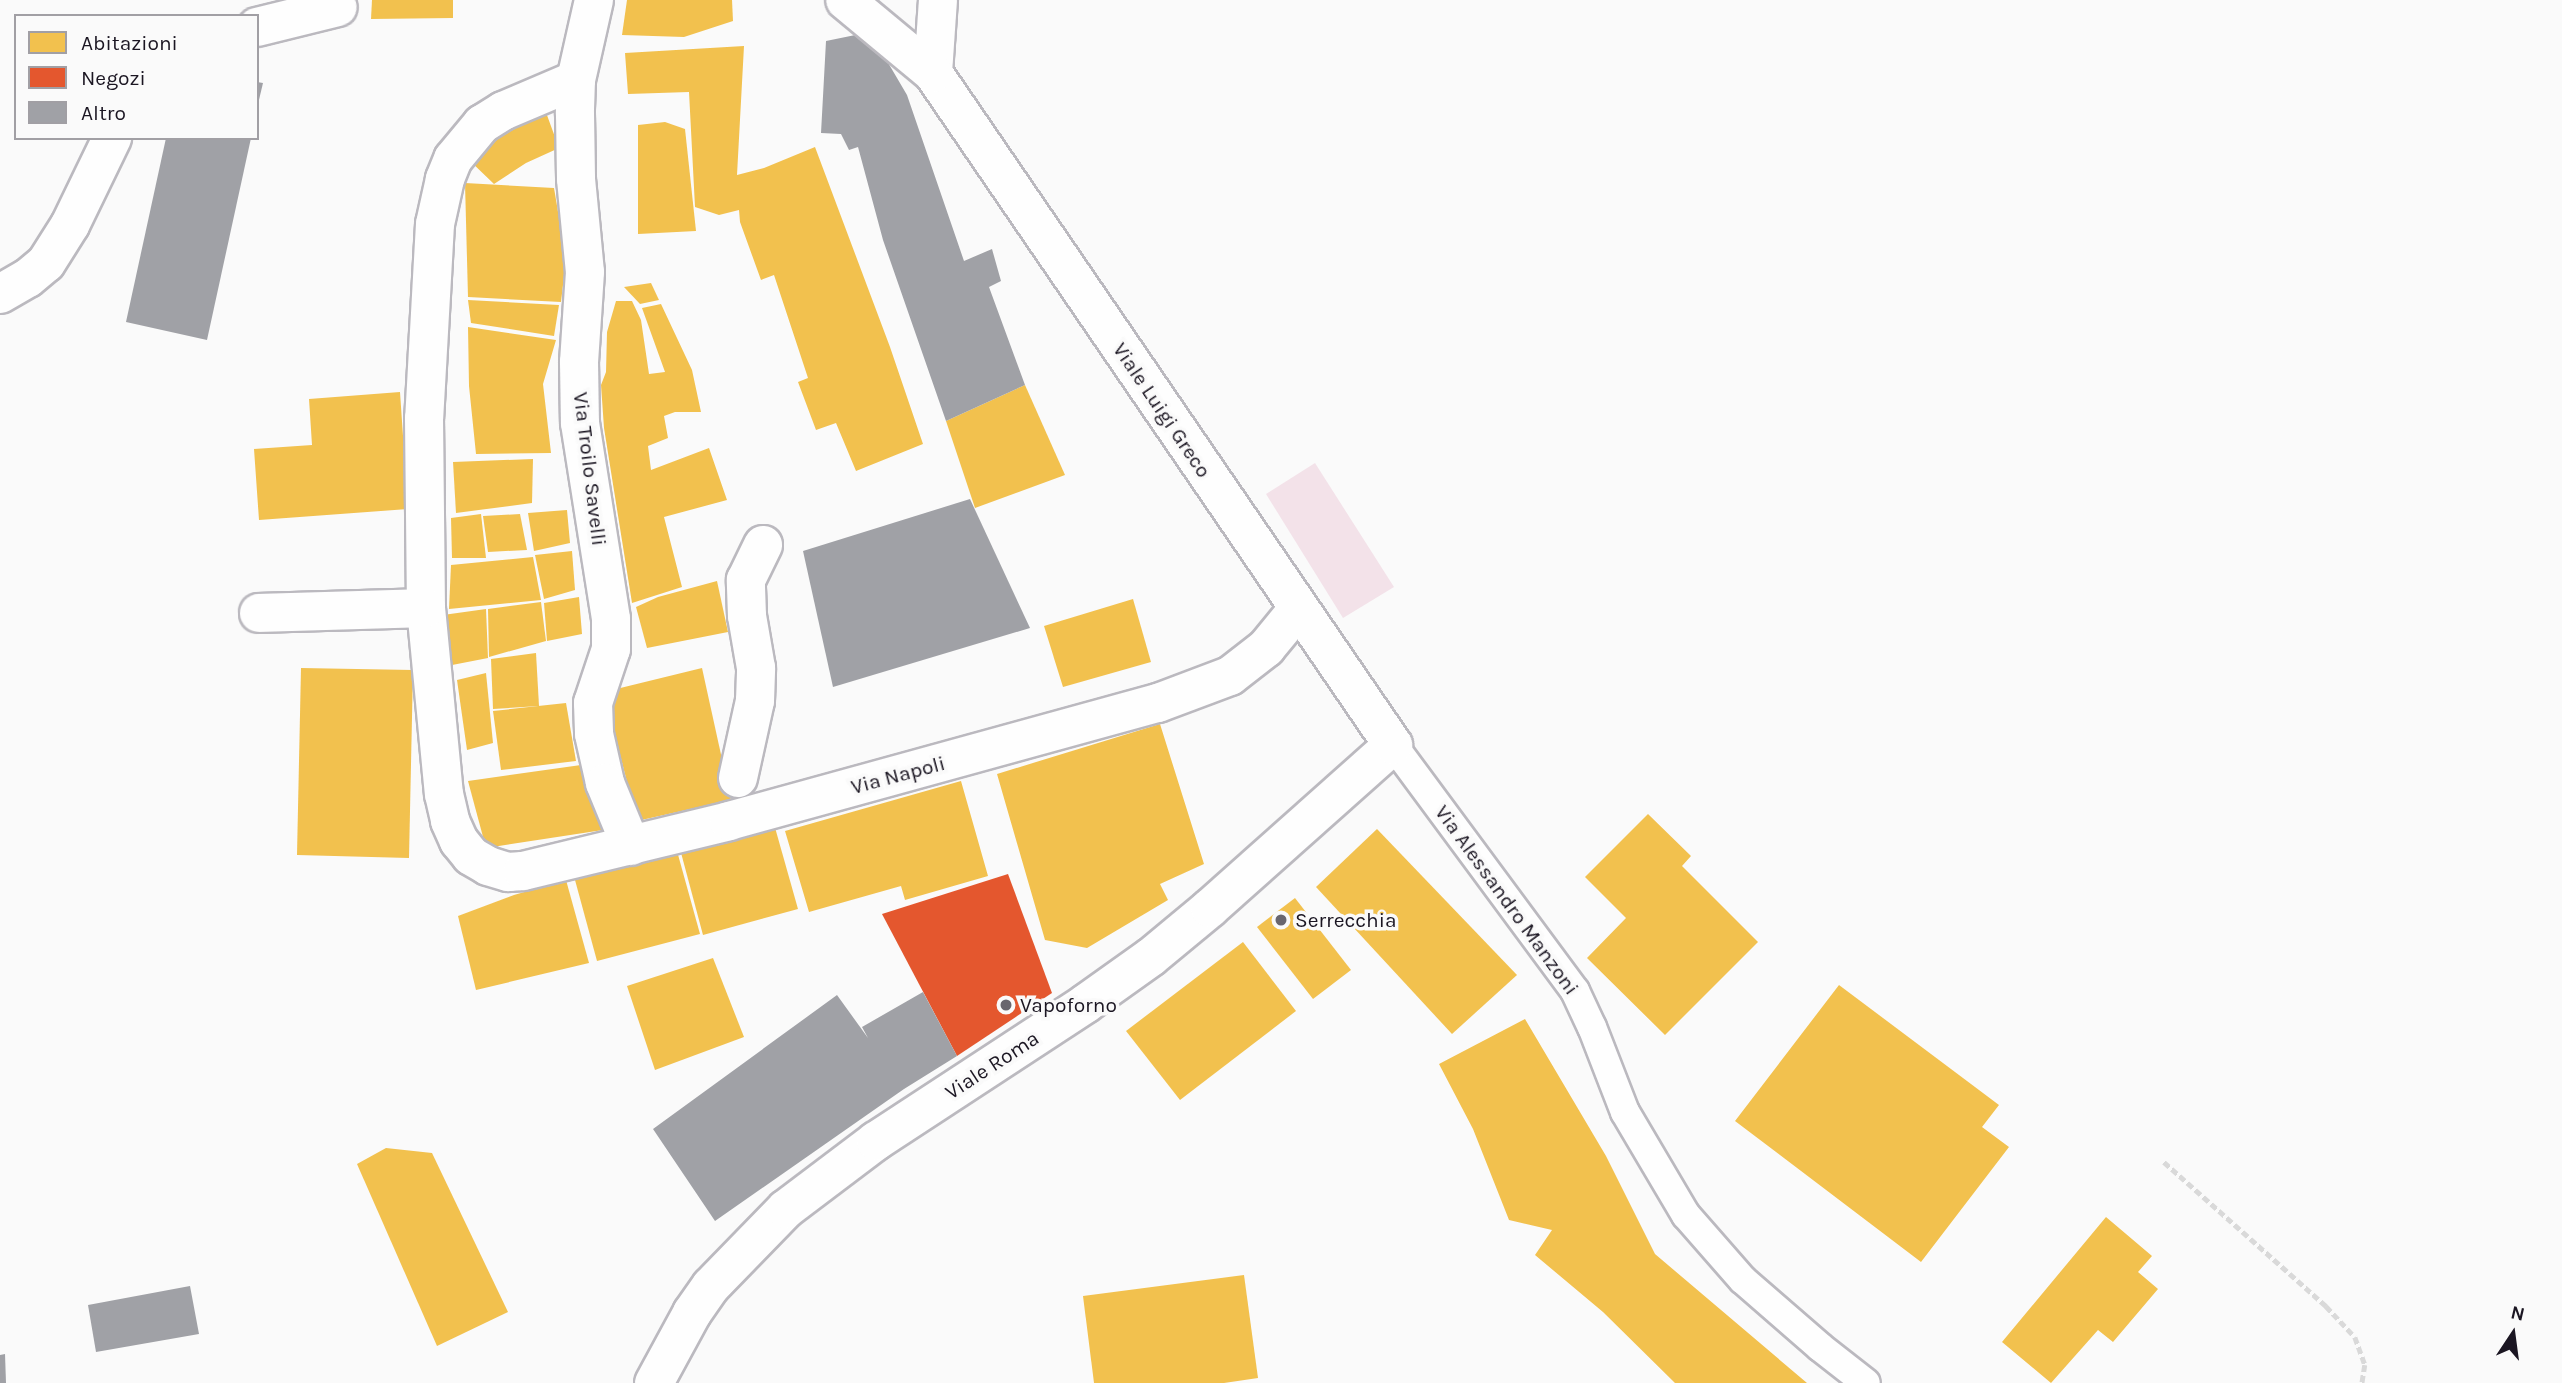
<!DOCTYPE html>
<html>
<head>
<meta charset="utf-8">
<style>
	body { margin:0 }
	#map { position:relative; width:2562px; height:1383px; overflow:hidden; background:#fafafa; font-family:Karla,sans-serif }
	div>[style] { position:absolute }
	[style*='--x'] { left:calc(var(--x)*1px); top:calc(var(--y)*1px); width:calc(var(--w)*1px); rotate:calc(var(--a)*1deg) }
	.green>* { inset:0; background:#f3e2e9 }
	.homes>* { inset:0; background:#f2c14e }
	.shops>* { inset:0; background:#e4572e }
	.building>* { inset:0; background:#a0a1a6 }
	.path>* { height:4.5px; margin-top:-2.25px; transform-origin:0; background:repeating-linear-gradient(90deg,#d9d9d9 0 7px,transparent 0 10.5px) }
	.roads { filter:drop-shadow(2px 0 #bbb9bf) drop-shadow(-2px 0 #bbb9bf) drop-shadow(0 2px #bbb9bf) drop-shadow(0 -2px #bbb9bf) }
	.service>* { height:28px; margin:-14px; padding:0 14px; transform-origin:14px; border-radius:14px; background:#fefefe }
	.pedestrian>* { height:38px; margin:-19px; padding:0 19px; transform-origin:19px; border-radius:19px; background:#fefefe }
	.minor>* { height:38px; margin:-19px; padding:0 19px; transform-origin:19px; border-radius:19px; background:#fefefe }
	.dots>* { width:19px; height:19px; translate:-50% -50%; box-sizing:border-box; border:4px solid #fafafa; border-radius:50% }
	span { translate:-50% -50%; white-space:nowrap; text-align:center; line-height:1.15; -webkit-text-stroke:7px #fafafa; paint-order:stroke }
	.street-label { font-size:21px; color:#1b1622 }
	.poi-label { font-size:21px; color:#1b1622 }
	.left { translate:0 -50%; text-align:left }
	.legend { position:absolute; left:14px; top:14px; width:245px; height:126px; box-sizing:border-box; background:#fafafa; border:2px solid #a19fa4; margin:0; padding:9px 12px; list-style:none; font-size:21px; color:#1b1622 }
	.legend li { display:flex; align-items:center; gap:14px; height:35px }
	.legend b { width:35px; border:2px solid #a19fa4 }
	.north { position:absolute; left:2478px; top:1299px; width:70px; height:70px; -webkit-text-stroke:5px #fafafa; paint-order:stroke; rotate:13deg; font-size:19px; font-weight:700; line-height:28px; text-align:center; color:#1b1622 }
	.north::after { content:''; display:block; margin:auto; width:24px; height:32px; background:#1b1622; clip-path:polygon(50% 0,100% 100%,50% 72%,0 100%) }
</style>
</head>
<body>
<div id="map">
	<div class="green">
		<div style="clip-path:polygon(1315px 463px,1394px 587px,1343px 618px,1266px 494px)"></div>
	</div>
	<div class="homes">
		<div style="clip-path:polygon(372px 0,453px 0,453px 18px,371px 19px)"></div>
		<div style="clip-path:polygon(627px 0,732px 0,733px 21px,684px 37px,622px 35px)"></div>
		<div style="clip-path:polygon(744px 46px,737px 175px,764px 168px,815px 147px,890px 347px,923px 444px,856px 471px,836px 423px,816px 430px,798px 382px,808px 378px,774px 275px,761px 280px,740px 222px,739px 210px,719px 215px,695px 207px,689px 92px,628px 94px,625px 53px)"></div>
		<div style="clip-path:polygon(544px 107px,559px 148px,526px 163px,494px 184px,468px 159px,512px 120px)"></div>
		<div style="clip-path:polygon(665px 122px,685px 129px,696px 231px,638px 234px,638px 125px)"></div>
		<div style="clip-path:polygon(465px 183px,554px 188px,566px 259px,561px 302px,468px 297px)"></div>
		<div style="clip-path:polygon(651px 283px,659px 300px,640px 304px,624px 287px)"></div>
		<div style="clip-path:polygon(468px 300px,559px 305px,554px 336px,471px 323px)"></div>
		<div style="clip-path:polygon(616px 301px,632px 301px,641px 320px,649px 374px,665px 372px,642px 308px,661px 304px,692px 370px,701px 412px,675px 412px,664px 416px,668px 438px,648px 446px,651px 470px,709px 448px,727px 500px,664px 517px,682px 587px,632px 603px,604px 428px,601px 385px,606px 372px,607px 332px)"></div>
		<div style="clip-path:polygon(468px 327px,556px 340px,543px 384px,551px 453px,476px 454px,469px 386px)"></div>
		<div style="clip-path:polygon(1025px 385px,1065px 475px,975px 508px,946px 421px)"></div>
		<div style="clip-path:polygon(400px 392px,408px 509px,259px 520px,254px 449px,312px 445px,309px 399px)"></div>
		<div style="clip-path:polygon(533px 459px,532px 503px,456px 513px,453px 462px)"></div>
		<div style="clip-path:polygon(567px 510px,570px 543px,534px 551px,528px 513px)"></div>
		<div style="clip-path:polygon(481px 514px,486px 558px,452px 558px,451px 518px)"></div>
		<div style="clip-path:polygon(520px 514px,527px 550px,488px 552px,483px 516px)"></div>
		<div style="clip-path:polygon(572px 551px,575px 590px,544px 599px,535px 555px)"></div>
		<div style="clip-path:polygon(533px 557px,541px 600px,449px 609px,451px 565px)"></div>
		<div style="clip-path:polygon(717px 581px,728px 632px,647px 648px,636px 607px,658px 597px)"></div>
		<div style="clip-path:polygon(579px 597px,582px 634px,547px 641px,544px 603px)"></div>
		<div style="clip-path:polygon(1133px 599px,1151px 662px,1063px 687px,1044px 626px)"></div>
		<div style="clip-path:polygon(541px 602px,546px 641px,489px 657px,488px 609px)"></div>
		<div style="clip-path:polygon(486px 609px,488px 658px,447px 666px,443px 615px)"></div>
		<div style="clip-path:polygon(536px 653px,539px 706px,493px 709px,491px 659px)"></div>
		<div style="clip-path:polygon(301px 668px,413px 670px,409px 858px,297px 855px)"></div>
		<div style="clip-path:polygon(702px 668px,731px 800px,637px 821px,604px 692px)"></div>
		<div style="clip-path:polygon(486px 673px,493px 743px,467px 750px,457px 680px)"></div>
		<div style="clip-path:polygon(566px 703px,576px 761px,501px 770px,493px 711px)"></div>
		<div style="clip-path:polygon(1160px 724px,1204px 864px,1160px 884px,1168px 900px,1087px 948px,1045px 940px,997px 774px)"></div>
		<div style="clip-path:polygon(581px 765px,603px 830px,486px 848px,468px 781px)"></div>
		<div style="clip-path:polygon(961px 781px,988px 876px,905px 900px,901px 886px,809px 912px,785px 831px)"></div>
		<div style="clip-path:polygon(1648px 814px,1691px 856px,1682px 866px,1758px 942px,1665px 1035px,1587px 958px,1626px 918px,1585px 877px)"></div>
		<div style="clip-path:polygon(774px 824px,798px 909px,703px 935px,680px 849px)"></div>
		<div style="clip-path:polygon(1377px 829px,1517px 975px,1452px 1034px,1316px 887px)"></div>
		<div style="clip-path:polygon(677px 851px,700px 934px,597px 961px,575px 880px)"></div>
		<div style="clip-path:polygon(566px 880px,589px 963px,476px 990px,458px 916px,514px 895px)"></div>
		<div style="clip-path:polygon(1295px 898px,1351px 970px,1313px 999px,1257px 927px)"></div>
		<div style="clip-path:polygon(1243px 942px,1296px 1011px,1180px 1100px,1126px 1031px)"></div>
		<div style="clip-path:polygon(713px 958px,744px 1037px,655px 1070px,627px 986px)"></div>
		<div style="clip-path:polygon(1839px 985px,1999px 1105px,1982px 1127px,2009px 1147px,1921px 1262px,1735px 1121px)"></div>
		<div style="clip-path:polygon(1525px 1019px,1606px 1156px,1655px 1254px,1807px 1383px,1675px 1383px,1603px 1312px,1535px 1255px,1552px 1230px,1509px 1220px,1473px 1129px,1439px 1064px)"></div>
		<div style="clip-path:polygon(386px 1148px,432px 1153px,508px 1312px,437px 1346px,357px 1164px)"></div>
		<div style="clip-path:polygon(2106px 1217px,2152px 1256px,2138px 1272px,2158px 1289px,2113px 1342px,2098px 1330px,2051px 1383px,2002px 1342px)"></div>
		<div style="clip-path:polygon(1244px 1275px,1258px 1378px,1224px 1383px,1094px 1383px,1083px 1296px)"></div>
	</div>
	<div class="shops">
		<div style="clip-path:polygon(1008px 874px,1052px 993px,957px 1056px,882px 914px)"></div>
	</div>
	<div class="building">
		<div style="clip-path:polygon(870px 32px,907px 95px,964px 261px,992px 249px,1001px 281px,989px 287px,1025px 385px,946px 421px,883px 240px,858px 147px,849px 150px,841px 134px,821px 133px,826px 41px)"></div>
		<div style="clip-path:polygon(257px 82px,263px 83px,258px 104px,257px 104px)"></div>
		<div style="clip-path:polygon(166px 138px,251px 138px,207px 340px,126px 322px)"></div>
		<div style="clip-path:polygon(970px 499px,1030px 628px,833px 687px,803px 551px)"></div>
		<div style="clip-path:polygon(923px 992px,957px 1056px,904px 1089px,715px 1221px,653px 1129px,837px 995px,868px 1038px,862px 1027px)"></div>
		<div style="clip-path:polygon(190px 1286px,199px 1334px,96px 1352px,88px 1305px)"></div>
		<div style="clip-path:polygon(5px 1354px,6px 1383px,0 1383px,0 1355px)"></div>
	</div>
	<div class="path">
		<div style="--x:2164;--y:1162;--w:217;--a:41.6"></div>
		<div style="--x:2326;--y:1306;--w:42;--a:46.9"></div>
		<div style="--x:2355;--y:1337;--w:30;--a:70"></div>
		<div style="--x:2365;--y:1365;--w:18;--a:99"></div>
	</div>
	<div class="roads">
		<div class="service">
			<div style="--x:1393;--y:745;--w:306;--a:53.5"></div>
			<div style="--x:1575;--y:991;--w:40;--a:65"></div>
			<div style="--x:1592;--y:1027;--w:91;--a:68.8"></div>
			<div style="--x:1625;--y:1112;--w:120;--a:59.4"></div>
			<div style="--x:1686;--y:1215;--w:86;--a:48.8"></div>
			<div style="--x:1743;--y:1280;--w:102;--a:41"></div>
			<div style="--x:1820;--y:1347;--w:58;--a:38"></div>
		</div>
		<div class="pedestrian">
			<div style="--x:738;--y:778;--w:79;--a:-77.6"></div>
			<div style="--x:755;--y:701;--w:33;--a:-88"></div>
			<div style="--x:756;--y:668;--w:53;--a:-99.8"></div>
			<div style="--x:747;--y:616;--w:36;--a:-92"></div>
			<div style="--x:746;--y:580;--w:39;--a:-64"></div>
		</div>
		<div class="minor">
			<div style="--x:594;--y:0;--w:82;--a:102.7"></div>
			<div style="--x:576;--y:80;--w:34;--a:92"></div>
			<div style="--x:575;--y:114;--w:65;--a:89.1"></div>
			<div style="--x:576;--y:179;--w:93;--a:84.5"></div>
			<div style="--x:585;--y:272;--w:90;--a:93.8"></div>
			<div style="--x:579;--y:362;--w:61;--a:89.1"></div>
			<div style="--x:580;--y:423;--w:198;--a:81"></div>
			<div style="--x:611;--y:619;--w:30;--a:90"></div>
			<div style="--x:611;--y:649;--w:57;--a:108.4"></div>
			<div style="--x:593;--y:703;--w:31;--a:88"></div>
			<div style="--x:594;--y:734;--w:50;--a:77.3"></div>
			<div style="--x:605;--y:783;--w:68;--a:67.6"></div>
			<div style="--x:257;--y:27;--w:83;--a:-13.9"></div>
			<div style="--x:933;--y:73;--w:73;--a:-86.1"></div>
			<div style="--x:576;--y:80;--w:79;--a:157"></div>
			<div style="--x:503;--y:111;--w:25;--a:148"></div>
			<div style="--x:482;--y:124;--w:45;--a:129.6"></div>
			<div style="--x:453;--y:159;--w:22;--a:112"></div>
			<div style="--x:445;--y:179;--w:46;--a:102.5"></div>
			<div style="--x:435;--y:224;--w:194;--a:93.2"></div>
			<div style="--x:424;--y:418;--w:190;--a:89.4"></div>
			<div style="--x:426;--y:608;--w:187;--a:84.5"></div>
			<div style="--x:444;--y:794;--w:28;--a:77"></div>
			<div style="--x:450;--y:821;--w:22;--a:66"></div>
			<div style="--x:459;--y:841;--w:19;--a:51"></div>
			<div style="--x:471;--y:856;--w:20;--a:30"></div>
			<div style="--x:488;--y:866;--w:21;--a:17"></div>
			<div style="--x:508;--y:872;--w:15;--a:-4"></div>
			<div style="--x:523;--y:871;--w:212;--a:-13.6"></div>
			<div style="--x:729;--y:821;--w:445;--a:-15.4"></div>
			<div style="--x:1158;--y:703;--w:77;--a:-20.6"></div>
			<div style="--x:1230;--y:676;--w:46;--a:-37.9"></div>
			<div style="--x:1266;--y:648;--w:50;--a:-50.6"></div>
			<div style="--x:0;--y:294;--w:32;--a:-30"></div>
			<div style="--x:28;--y:278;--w:23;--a:-40"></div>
			<div style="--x:46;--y:263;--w:45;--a:-57.7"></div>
			<div style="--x:70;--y:225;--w:97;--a:-64.2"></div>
			<div style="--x:259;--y:613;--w:167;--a:-1.7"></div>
			<div style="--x:654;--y:1383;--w:80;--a:-61.5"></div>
			<div style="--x:692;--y:1313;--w:33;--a:-55"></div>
			<div style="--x:711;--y:1286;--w:107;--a:-45.8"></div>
			<div style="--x:786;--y:1209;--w:113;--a:-37.1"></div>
			<div style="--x:876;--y:1141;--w:250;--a:-33.2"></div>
			<div style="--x:1085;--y:1004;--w:81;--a:-35.5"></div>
			<div style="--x:1151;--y:957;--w:77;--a:-39.7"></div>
			<div style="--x:1210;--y:908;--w:245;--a:-41.7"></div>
			<div style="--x:1393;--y:745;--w:814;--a:-124.39"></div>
			<div style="--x:933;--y:73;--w:114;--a:-140.3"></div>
		</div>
	</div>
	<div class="dots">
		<div style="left:1281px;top:920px;background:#69666e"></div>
		<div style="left:1006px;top:1005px;background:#69666e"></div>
	</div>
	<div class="street-label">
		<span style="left:1162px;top:410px;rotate:56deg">Viale Luigi Greco</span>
		<span style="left:590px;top:469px;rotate:83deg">Via Troilo Savelli</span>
		<span style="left:898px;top:775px;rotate:-15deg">Via Napoli</span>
		<span style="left:1507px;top:900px;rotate:54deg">Via Alessandro Manzoni</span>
		<span style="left:992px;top:1065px;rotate:-33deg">Viale Roma</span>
	</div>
	<div class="poi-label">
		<span class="left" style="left:1295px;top:920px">Serrecchia</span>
		<span class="left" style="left:1020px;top:1005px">Vapoforno</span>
	</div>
	<ul class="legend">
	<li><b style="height:19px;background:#f2c14e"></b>Abitazioni</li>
	<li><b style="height:19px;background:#e4572e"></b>Negozi</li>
	<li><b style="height:19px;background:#a0a1a6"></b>Altro</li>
	</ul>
	<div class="north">N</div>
</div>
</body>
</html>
